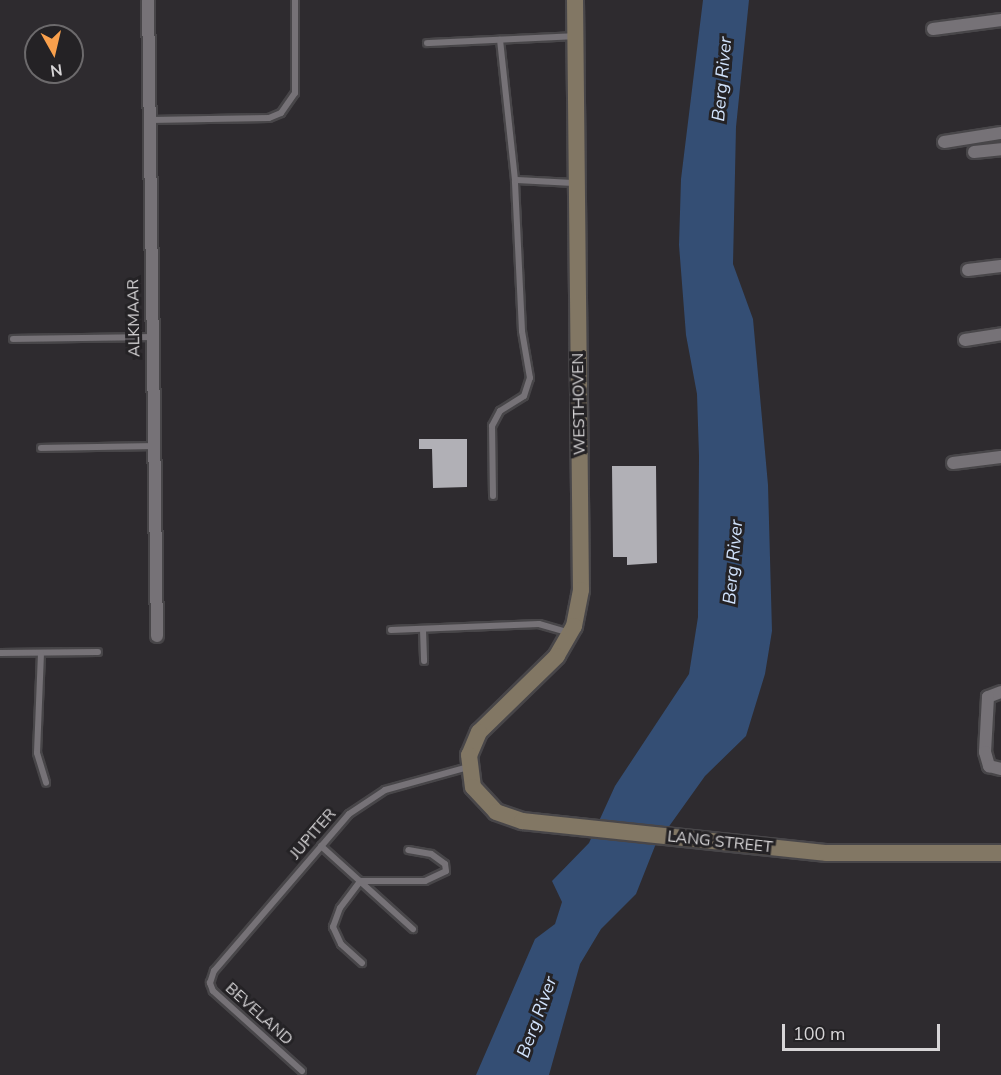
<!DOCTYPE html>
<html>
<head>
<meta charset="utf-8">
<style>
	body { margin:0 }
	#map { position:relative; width:1001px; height:1075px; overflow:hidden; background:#2e2b2f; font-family:"Nunito Sans",sans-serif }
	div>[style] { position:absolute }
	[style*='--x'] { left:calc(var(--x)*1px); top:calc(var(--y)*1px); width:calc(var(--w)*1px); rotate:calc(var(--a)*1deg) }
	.water>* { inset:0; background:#344e74 }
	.building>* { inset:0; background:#b1b0b6 }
	.roads { filter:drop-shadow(2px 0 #484649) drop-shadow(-2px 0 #484649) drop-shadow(0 2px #484649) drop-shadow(0 -2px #484649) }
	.lane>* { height:6px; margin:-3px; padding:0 3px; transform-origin:3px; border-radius:3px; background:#767277 }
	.street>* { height:12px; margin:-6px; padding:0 6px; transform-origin:6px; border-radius:6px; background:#767277 }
	.secondary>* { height:16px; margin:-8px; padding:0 8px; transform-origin:8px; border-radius:8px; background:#827764 }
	span { translate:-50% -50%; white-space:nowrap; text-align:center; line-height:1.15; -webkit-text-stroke:6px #242225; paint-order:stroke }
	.street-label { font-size:16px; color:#d7d5d7 }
	.water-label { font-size:18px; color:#d1e3fd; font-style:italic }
	.north { position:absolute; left:24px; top:24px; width:60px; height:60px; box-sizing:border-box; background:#242225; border:2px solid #6c6a6c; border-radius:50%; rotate:172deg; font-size:16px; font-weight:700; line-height:24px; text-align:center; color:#d7d5d7 }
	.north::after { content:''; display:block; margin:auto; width:21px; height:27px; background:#f9a04c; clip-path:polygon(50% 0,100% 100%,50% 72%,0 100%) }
	.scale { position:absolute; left:782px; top:1024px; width:158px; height:27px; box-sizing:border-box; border:3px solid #d7d5d7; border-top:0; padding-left:8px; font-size:18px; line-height:21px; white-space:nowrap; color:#d7d5d7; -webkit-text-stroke:4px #242225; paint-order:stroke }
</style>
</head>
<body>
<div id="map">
	<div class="water">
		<div style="clip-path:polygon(703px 0,749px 0,736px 127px,733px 264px,753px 319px,768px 485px,772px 631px,765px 674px,746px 736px,705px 776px,655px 846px,636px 894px,601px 929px,580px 964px,549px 1075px,476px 1075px,535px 939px,555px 924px,562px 902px,552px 881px,589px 843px,615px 786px,689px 674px,698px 617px,699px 456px,697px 394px,686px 335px,679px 245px,681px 179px)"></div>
	</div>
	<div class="building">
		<div style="clip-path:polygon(419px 439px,467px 439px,467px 487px,433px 488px,432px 449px,419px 449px)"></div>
		<div style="clip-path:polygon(612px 466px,656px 466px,657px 563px,627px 565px,627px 557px,613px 557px)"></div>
	</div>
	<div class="roads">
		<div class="lane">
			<div style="--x:427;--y:43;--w:148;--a:-2.7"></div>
			<div style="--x:150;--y:120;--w:119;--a:-1"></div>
			<div style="--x:269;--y:118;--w:13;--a:-23"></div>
			<div style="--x:281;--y:113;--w:24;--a:-55"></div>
			<div style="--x:295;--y:93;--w:93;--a:-90"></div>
			<div style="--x:515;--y:180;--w:60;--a:2.9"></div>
			<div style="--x:13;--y:339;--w:138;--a:-0.8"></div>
			<div style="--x:41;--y:448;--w:112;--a:-1"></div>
			<div style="--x:493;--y:496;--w:70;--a:-90.8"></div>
			<div style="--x:492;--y:426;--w:17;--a:-62"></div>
			<div style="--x:500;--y:411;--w:28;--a:-32"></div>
			<div style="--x:524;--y:396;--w:19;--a:-72"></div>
			<div style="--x:530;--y:378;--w:48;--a:-99.7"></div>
			<div style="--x:522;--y:331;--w:151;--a:-92.7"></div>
			<div style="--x:515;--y:180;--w:141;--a:-96.1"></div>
			<div style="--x:391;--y:630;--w:148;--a:-2.3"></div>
			<div style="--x:539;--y:624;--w:32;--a:16"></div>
			<div style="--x:423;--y:630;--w:31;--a:88"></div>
			<div style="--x:0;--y:653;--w:98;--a:-0.6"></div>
			<div style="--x:41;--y:653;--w:100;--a:92.3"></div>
			<div style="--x:37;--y:753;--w:31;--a:73"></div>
			<div style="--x:321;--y:846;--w:124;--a:42.1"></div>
			<div style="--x:362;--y:963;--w:28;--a:-138"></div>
			<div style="--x:341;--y:944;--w:19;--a:-115"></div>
			<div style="--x:333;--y:927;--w:20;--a:-70"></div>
			<div style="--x:340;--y:908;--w:34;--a:-53"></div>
			<div style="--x:360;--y:881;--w:65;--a:0"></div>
			<div style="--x:425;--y:881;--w:23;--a:-25"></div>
			<div style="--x:446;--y:871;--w:7;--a:-98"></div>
			<div style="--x:445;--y:864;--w:17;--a:-144"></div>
			<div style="--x:431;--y:854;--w:23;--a:-170"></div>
			<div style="--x:302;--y:1071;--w:120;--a:-138"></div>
			<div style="--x:213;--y:991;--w:9;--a:-111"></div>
			<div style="--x:210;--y:983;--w:13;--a:-72"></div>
			<div style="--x:214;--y:971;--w:207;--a:-49.3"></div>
			<div style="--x:349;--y:814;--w:43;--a:-33.7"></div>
			<div style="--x:385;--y:790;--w:86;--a:-15.5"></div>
		</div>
		<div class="street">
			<div style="--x:148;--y:0;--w:636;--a:89.19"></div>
			<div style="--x:933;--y:29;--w:69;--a:-7.5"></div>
			<div style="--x:944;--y:142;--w:58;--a:-9"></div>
			<div style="--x:974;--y:152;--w:27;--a:-6"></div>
			<div style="--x:968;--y:270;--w:33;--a:-7"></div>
			<div style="--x:965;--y:340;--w:36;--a:-9"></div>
			<div style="--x:953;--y:463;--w:48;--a:-7.1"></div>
			<div style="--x:1001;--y:692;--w:14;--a:159"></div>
			<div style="--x:988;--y:697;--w:55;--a:93.1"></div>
			<div style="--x:985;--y:752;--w:15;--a:74"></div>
			<div style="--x:989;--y:766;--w:12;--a:14"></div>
		</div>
		<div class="secondary">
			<div style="--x:575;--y:0;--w:590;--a:89.42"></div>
			<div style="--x:581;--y:590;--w:37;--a:101"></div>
			<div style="--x:574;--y:626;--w:34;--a:120"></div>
			<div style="--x:557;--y:656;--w:109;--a:135.7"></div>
			<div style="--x:479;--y:732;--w:25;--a:113"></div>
			<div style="--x:469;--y:755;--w:32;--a:83"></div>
			<div style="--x:473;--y:787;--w:34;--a:47"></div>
			<div style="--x:496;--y:812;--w:28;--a:19"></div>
			<div style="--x:522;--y:821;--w:307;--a:6"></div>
			<div style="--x:827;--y:853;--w:174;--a:0"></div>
		</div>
	</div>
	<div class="street-label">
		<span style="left:134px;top:318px;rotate:-91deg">ALKMAAR</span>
		<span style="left:579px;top:404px;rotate:-91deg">WESTHOVEN</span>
		<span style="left:313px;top:834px;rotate:-49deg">JUPITER</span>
		<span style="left:720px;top:842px;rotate:6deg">LANG STREET</span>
		<span style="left:259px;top:1014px;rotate:42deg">BEVELAND</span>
	</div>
	<div class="water-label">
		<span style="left:722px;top:79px;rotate:-85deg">Berg River</span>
		<span style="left:733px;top:562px;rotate:-85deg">Berg River</span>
		<span style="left:537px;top:1017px;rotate:-70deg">Berg River</span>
	</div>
	<div class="north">N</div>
	<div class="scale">100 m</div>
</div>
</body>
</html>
